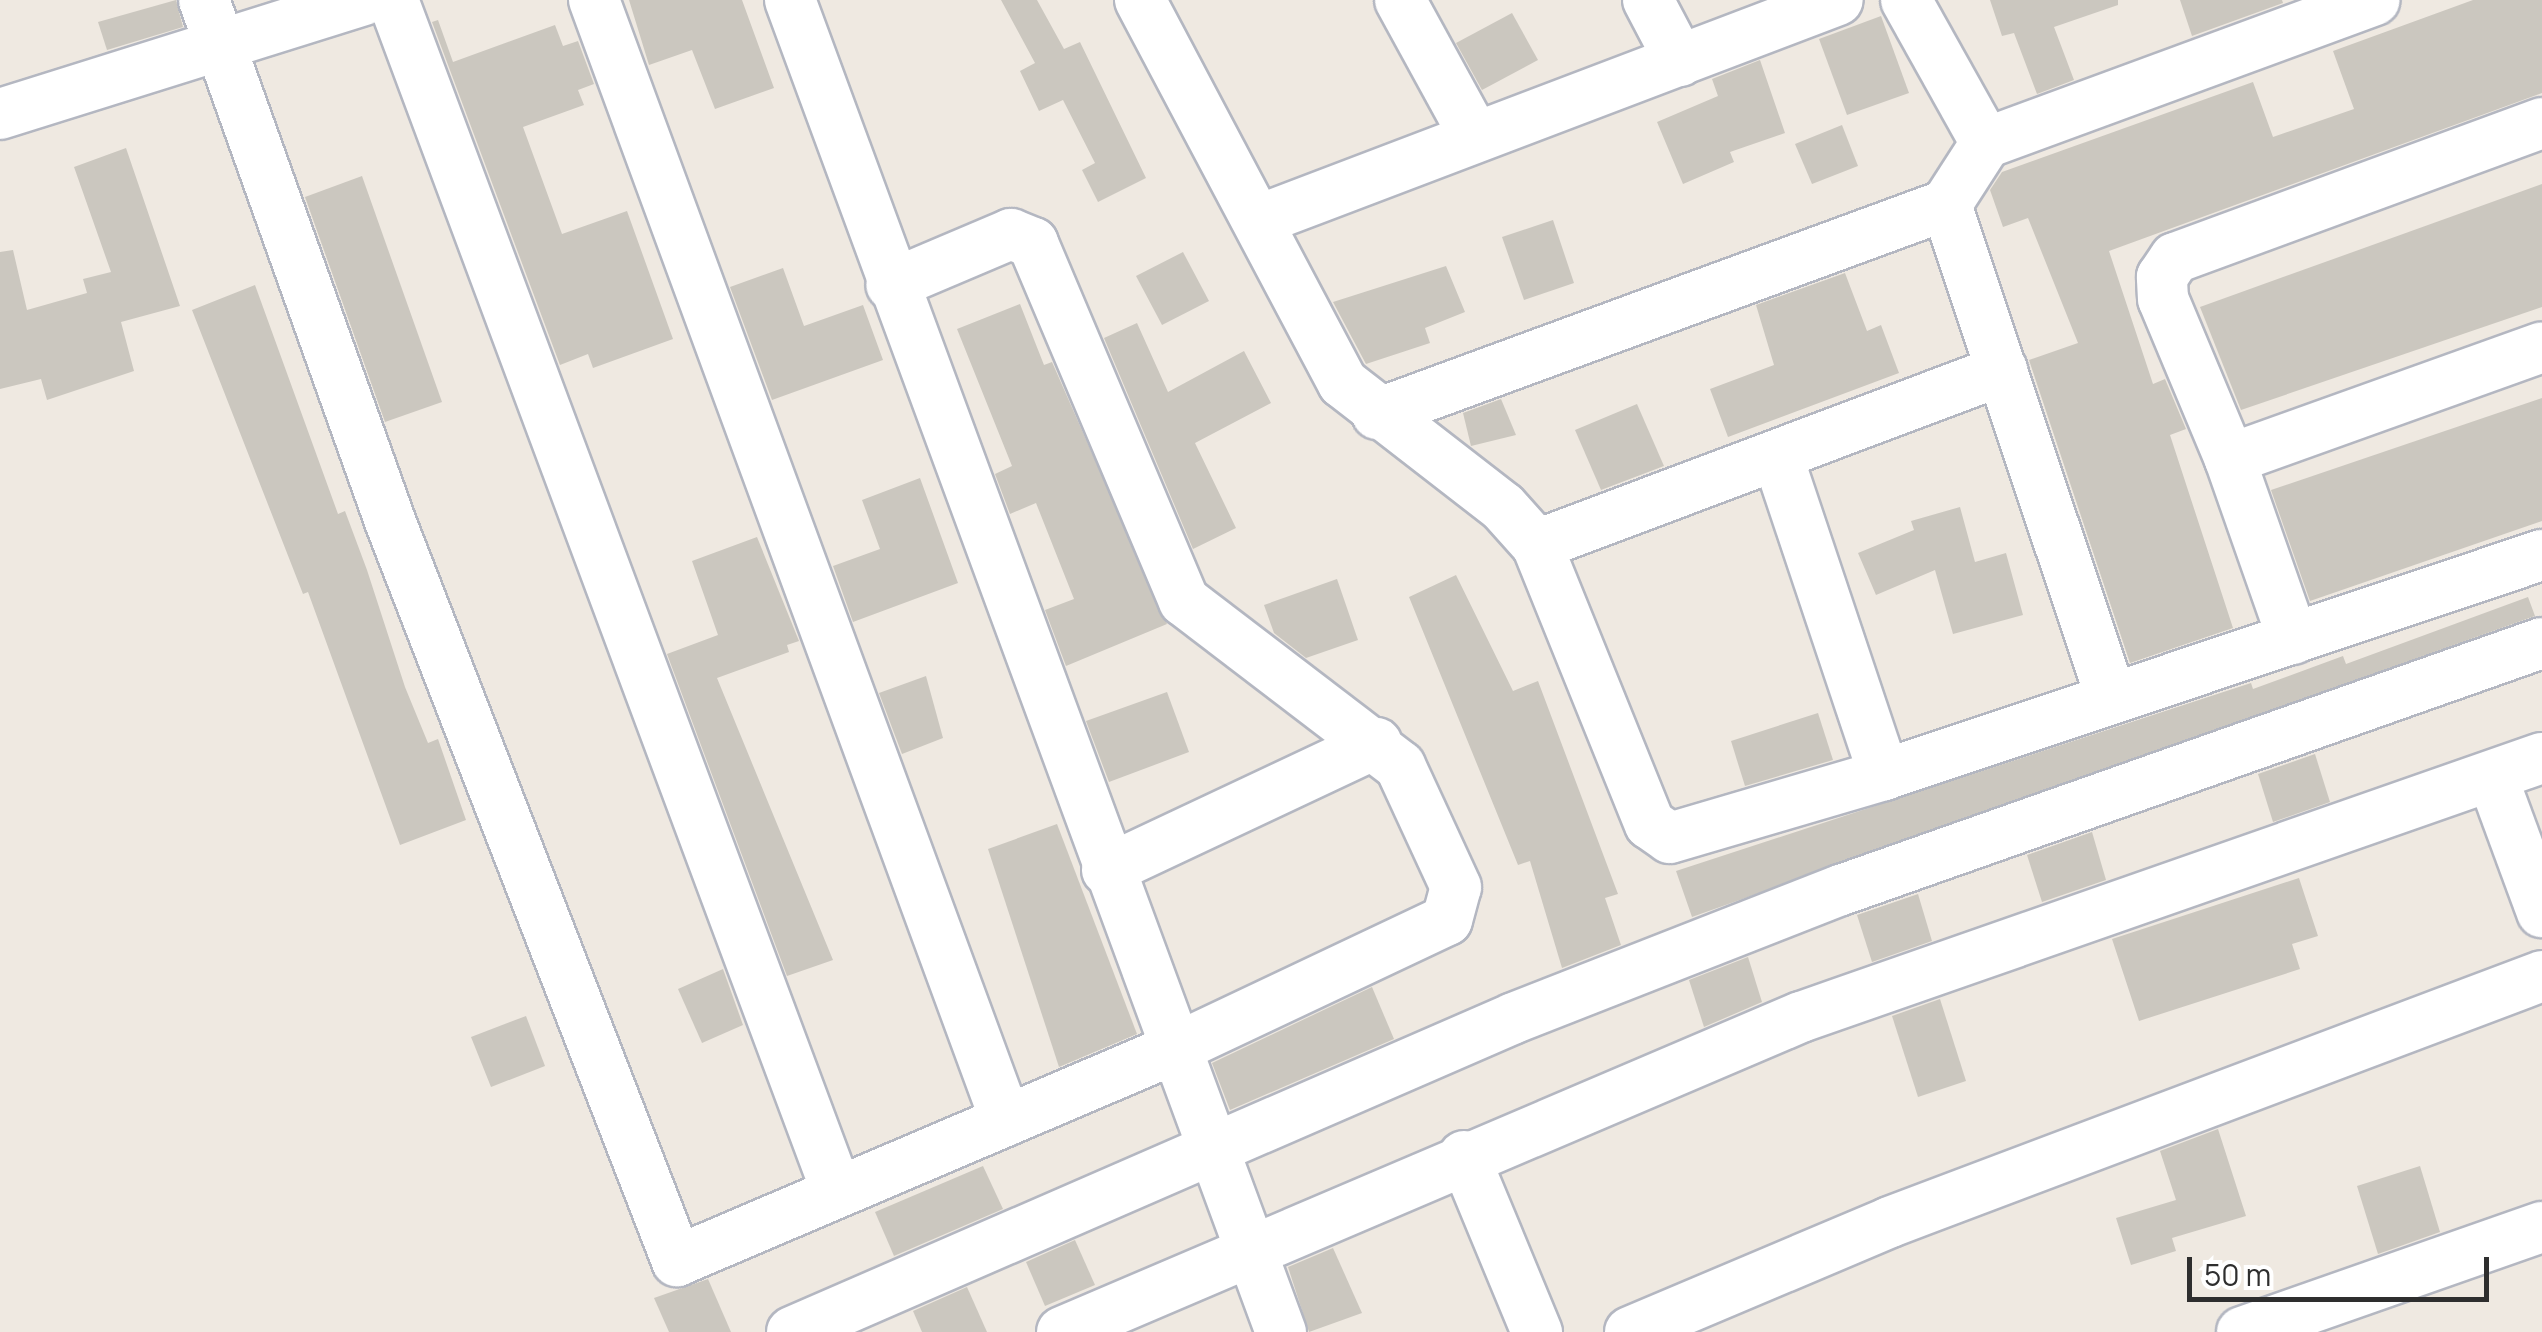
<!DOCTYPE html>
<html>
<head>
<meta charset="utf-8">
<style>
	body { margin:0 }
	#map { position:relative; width:2542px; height:1332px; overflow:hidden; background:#efe9e1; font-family:Manrope,sans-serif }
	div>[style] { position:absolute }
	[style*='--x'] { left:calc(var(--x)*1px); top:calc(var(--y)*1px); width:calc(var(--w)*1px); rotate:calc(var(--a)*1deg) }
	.building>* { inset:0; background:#cbc7bf }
	.roads { filter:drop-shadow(2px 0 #b4b7c1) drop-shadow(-2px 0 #b4b7c1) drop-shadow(0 2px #b4b7c1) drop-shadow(0 -2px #b4b7c1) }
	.minor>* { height:50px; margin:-25px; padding:0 25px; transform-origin:25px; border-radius:25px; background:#fff }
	span { translate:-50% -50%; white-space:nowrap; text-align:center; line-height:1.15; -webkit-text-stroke:8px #fff; paint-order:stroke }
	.scale { position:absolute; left:2187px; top:1257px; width:302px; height:45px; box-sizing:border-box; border:5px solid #2e2e2e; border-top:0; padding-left:12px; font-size:30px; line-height:35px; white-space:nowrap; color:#2e2e2e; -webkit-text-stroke:8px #fff; paint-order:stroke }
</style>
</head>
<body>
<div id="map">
	<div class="building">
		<div style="clip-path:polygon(176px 0,183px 27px,107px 50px,98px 22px)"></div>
		<div style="clip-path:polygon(629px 0,742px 0,774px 88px,715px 109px,692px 50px,649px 65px)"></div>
		<div style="clip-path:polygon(1001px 0,1037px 0,1064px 49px,1080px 42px,1146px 178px,1098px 202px,1082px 170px,1095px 163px,1063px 100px,1039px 111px,1020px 71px,1035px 63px)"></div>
		<div style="clip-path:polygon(1990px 0,2118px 0,2118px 5px,2054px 27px,2074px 80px,2037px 94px,2014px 33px,2002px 36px)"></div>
		<div style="clip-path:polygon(2180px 0,2282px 0,2283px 3px,2192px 36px)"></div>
		<div style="clip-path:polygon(2473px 0,2542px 0,2542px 93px,2109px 251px,2153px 384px,2165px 379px,2186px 429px,2170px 435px,2233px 628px,2130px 663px,2029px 360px,2078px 343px,2028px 218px,2003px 227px,1990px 190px,2002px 172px,2253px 82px,2273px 137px,2354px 109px,2333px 51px)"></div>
		<div style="clip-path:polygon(1512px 13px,1538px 60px,1482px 90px,1456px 43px)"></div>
		<div style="clip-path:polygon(1881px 16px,1909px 93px,1847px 115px,1819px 39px)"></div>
		<div style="clip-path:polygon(438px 20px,453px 62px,555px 25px,563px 46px,578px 41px,594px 84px,578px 90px,584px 105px,523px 127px,562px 234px,627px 211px,673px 339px,593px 368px,588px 354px,560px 365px,432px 22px)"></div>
		<div style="clip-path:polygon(1760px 60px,1785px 133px,1730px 152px,1734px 162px,1683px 184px,1657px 122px,1718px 96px,1712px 79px)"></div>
		<div style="clip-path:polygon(1842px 125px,1858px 166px,1812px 184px,1795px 144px)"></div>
		<div style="clip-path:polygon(126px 148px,180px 306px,121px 322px,134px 371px,47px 400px,41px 379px,0 389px,0 252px,13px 250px,27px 310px,87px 293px,83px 279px,111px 272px,74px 167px)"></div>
		<div style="clip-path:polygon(362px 176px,442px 402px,385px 422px,305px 197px)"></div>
		<div style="clip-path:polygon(2542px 184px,2542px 307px,2241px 410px,2200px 307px)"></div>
		<div style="clip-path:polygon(1553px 220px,1574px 283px,1524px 300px,1502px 237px)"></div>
		<div style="clip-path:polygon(1183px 252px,1209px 301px,1162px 325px,1136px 276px)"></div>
		<div style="clip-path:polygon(1446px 266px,1465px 312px,1425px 328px,1430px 343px,1366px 364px,1333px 302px)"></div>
		<div style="clip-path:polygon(783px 268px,804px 326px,863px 305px,883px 360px,772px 400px,730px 287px)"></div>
		<div style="clip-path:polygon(1845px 273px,1867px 331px,1881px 325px,1899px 373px,1728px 437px,1710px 389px,1774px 365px,1756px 305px)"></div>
		<div style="clip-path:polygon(255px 285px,338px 514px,345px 511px,367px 570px,405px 687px,428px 743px,438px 739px,466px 820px,400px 845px,308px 592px,303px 594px,192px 310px)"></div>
		<div style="clip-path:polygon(1020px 304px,1044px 365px,1052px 362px,1167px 624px,1066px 666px,1045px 610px,1074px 599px,1036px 503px,1010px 514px,995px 474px,1012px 466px,957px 329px)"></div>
		<div style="clip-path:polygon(1137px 323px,1168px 392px,1244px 351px,1271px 403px,1195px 443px,1236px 528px,1193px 549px,1104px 338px)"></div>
		<div style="clip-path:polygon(2542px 398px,2542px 521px,2310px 601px,2271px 490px)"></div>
		<div style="clip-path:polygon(1501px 399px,1516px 435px,1471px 446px,1463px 413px)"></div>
		<div style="clip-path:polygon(1637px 404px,1664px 466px,1601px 490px,1575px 430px)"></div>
		<div style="clip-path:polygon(920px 478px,958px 583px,853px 622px,833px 566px,880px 549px,862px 500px)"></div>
		<div style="clip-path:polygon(1960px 507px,1975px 562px,2006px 553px,2023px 615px,1953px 634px,1935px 570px,1876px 595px,1858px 553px,1914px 530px,1911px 521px)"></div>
		<div style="clip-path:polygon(757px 537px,799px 641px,787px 645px,789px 652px,717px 678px,833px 960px,787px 976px,667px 654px,718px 635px,692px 561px)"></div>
		<div style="clip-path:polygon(1456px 575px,1513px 691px,1538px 681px,1618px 894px,1605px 898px,1621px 945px,1562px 968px,1530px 861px,1518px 865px,1409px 597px)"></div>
		<div style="clip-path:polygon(1337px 579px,1358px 640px,1306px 658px,1274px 633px,1264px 605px)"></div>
		<div style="clip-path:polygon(2528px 597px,2535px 616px,1692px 917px,1676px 871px,2251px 683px,2253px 689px,2343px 656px,2346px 664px)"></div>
		<div style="clip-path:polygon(926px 676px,943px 738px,902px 754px,879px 693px)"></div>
		<div style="clip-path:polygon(1167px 692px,1189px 752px,1109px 782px,1086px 721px)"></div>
		<div style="clip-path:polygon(1818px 713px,1833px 760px,1745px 786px,1731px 741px)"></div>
		<div style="clip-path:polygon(2315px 754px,2330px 802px,2273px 822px,2258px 774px)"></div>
		<div style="clip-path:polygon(1057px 824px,1137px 1034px,1059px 1067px,988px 849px)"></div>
		<div style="clip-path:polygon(2092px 832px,2106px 880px,2042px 902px,2027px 855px)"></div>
		<div style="clip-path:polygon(2299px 878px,2318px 936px,2292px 944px,2300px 969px,2139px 1021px,2112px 939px)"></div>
		<div style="clip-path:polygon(1918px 894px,1932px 941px,1872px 962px,1857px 915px)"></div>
		<div style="clip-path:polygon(1748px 957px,1762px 1002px,1704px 1027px,1689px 980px)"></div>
		<div style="clip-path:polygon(723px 969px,743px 1025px,702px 1043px,678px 989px)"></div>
		<div style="clip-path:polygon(1372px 987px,1394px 1039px,1230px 1110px,1212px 1063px)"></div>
		<div style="clip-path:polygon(1940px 999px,1966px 1081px,1918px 1097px,1892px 1016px)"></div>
		<div style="clip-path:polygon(526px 1016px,545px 1066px,491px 1087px,471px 1037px)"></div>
		<div style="clip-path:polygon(2218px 1129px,2246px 1216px,2172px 1238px,2176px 1251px,2131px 1265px,2116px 1218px,2176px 1200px,2160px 1151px)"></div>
		<div style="clip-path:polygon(983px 1166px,1003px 1209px,894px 1256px,875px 1212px)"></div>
		<div style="clip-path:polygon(2420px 1166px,2440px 1232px,2378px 1254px,2357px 1186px)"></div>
		<div style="clip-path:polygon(1075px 1240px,1095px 1285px,1045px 1306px,1026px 1262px)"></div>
		<div style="clip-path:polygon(1333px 1248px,1362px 1313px,1309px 1332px,1288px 1267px)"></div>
		<div style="clip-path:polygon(708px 1279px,731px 1332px,669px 1332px,654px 1298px)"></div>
		<div style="clip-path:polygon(967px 1287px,987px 1332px,922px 1332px,913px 1311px)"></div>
	</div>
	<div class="roads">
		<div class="minor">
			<div style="--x:204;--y:0;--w:553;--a:70.35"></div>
			<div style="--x:390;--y:521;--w:794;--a:68.8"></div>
			<div style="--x:677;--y:1261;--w:538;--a:-23.09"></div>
			<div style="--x:1172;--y:1050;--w:304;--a:-25.3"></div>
			<div style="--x:1447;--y:920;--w:34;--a:-75"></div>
			<div style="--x:1456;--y:887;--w:133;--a:-114.8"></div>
			<div style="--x:1400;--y:766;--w:272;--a:-142.6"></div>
			<div style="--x:1184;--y:601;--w:389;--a:-112.9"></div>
			<div style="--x:1033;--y:243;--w:24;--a:-158"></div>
			<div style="--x:1011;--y:234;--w:130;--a:157"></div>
			<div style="--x:393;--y:0;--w:1272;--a:69.57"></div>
			<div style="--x:594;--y:0;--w:1194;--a:69.82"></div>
			<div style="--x:790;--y:0;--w:1420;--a:69.77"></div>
			<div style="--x:1140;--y:0;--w:433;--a:62.1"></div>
			<div style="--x:1343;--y:383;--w:202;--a:37.8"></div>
			<div style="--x:1503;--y:507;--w:51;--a:48.2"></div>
			<div style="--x:1537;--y:545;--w:301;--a:68"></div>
			<div style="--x:1650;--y:824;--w:24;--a:35"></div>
			<div style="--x:1670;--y:838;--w:223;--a:-16.4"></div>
			<div style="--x:1884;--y:775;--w:694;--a:-18.49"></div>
			<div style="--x:1400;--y:0;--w:156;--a:61.3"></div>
			<div style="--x:1648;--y:0;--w:69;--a:62.3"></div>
			<div style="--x:1906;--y:0;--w:164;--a:60.8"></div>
			<div style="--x:0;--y:114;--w:381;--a:-17.4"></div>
			<div style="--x:1946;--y:205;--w:519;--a:71.46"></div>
			<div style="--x:1259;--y:220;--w:619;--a:-20.81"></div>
			<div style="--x:1377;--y:414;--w:606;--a:-20.17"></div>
			<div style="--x:1946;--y:205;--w:74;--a:-57.2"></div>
			<div style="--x:1986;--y:143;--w:414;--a:-20.2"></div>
			<div style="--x:1778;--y:458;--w:334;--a:71.5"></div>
			<div style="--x:2230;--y:459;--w:331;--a:-19.7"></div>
			<div style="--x:1537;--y:545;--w:497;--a:-20.6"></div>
			<div style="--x:2293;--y:639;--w:191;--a:-109.3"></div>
			<div style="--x:2230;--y:459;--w:173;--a:-112.7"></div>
			<div style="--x:2163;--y:299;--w:22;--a:-93"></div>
			<div style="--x:2162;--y:277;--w:23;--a:-56"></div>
			<div style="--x:2175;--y:258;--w:391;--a:-20.2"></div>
			<div style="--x:2493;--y:779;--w:142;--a:69.8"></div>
			<div style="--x:1107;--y:870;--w:298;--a:-25.2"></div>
			<div style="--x:1464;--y:1156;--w:191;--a:67.5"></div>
			<div style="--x:792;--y:1332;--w:787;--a:-23.5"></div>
			<div style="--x:1514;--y:1018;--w:351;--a:-21.4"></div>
			<div style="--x:1841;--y:890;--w:743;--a:-19.41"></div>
			<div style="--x:1062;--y:1332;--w:803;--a:-23.09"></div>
			<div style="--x:1801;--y:1017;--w:785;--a:-19.27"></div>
			<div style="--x:1630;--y:1332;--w:282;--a:-22.9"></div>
			<div style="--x:1890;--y:1222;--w:697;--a:-20.67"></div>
			<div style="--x:2242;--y:1332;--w:318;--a:-19.3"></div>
		</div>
	</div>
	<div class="scale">50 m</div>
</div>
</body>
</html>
